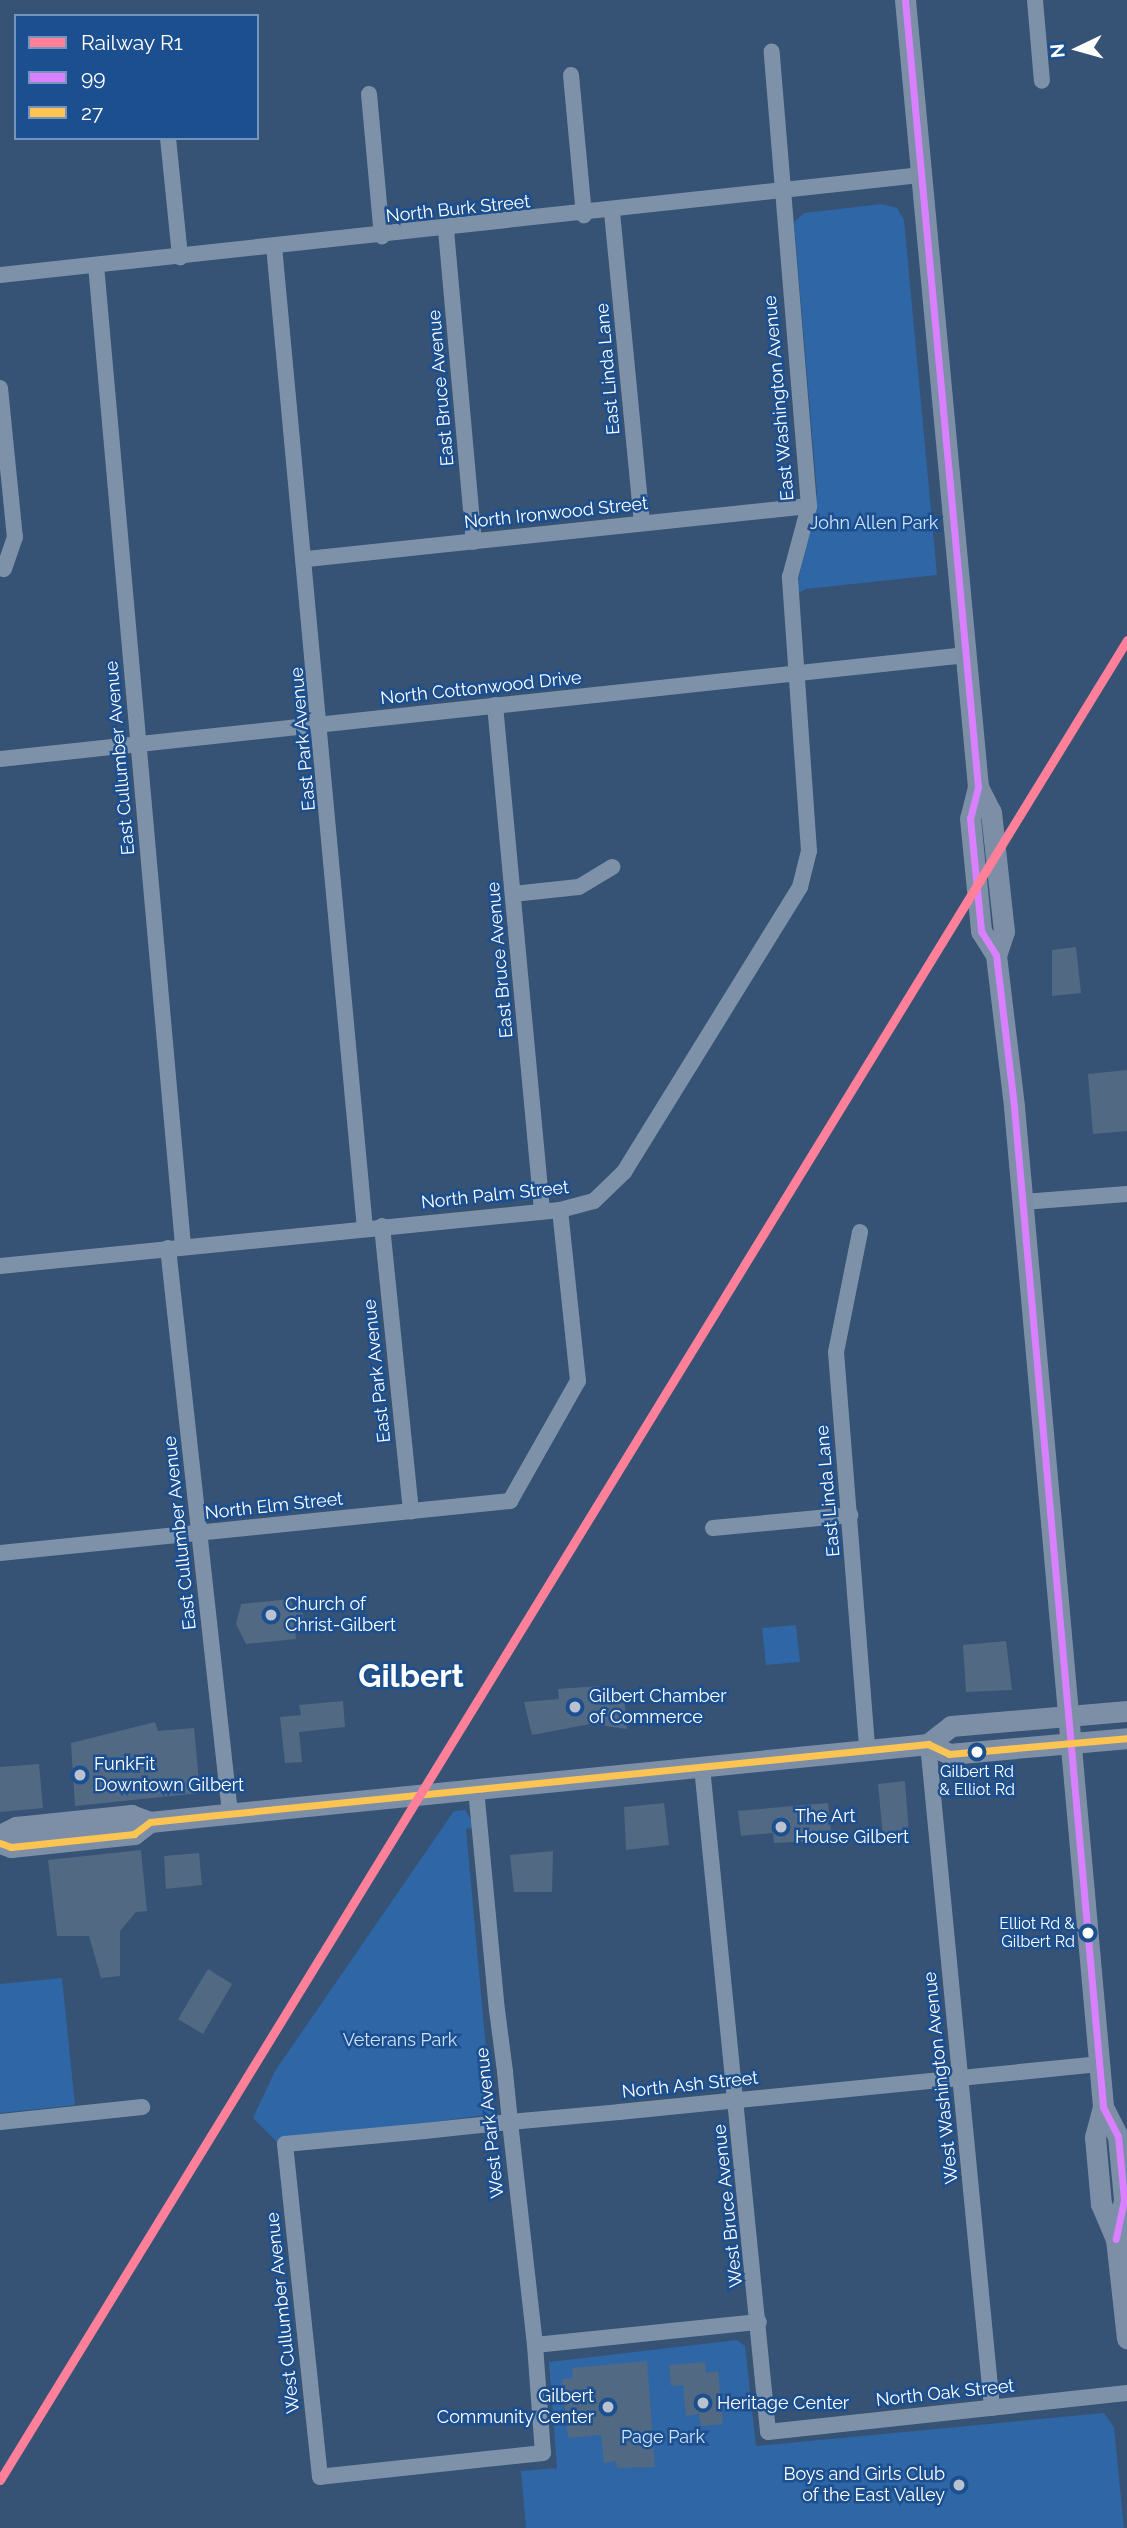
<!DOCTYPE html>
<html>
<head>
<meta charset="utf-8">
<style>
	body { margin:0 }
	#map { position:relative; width:1127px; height:2528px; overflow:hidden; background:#365274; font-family:Raleway,sans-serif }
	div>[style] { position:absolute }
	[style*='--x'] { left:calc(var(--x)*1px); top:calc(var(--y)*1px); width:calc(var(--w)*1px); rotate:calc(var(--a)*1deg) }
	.green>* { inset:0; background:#2f66a5 }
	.building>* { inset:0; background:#526984 }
	.minor>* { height:16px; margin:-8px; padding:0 8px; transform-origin:8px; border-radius:8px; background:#7d92a8 }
	.major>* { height:21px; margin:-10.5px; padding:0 10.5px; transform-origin:10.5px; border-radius:10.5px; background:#7d8ea7 }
	.bus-1>* { height:7px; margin:-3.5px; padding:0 3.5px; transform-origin:3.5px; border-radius:3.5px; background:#d880ff }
	.bus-2>* { height:7px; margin:-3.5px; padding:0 3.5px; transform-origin:3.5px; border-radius:3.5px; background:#fcc553 }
	.rail-1>* { height:9px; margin:-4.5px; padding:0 4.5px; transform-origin:4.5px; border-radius:4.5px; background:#ff8098 }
	.dots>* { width:19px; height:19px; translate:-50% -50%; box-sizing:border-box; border:4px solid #1b4f8f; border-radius:50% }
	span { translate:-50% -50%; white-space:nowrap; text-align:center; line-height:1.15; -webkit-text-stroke:5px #1b4f8f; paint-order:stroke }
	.bus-label { font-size:16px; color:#fff }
	.right { translate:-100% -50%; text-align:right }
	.street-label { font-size:18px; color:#fff }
	.park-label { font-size:18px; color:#cfe3fa }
	.poi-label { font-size:18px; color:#fff }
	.left { translate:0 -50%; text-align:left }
	.town-label { font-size:32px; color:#fff; font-weight:700 }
	.legend { position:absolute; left:14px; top:14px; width:245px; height:126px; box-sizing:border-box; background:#1b4f8f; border:2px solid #7695bc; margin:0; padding:9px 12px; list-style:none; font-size:21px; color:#fff }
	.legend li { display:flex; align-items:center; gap:14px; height:35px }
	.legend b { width:35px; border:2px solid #7695bc }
	.north { position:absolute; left:1043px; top:14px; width:70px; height:70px; -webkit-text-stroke:5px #1b4f8f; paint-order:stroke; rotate:265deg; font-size:19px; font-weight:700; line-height:28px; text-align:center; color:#fff }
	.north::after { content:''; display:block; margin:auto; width:24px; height:32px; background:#fff; clip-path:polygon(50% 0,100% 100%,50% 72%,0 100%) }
</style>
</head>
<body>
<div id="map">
	<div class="green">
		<div style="clip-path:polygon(882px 204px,897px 208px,904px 220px,937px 575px,806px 589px,795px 595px,817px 493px,794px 222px,804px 213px)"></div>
		<div style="clip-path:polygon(796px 1625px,800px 1662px,766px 1665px,762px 1628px)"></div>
		<div style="clip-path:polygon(465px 1810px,475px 1827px,466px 1829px,492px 2114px,278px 2143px,253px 2118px,275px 2071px,454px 1811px)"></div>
		<div style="clip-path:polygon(62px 1978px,75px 2105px,0 2113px,0 1984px)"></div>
		<div style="clip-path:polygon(737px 2340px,745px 2346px,756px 2446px,1104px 2413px,1114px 2427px,1124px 2528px,526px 2528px,521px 2471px,557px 2468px,549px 2362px)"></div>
	</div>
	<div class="building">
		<div style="clip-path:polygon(1076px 947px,1081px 993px,1052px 996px,1052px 950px)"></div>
		<div style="clip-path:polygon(1127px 1070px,1127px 1131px,1093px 1134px,1088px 1074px)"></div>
		<div style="clip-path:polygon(291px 1599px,292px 1606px,302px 1605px,304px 1630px,295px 1631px,296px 1639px,246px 1644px,236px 1624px,241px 1604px)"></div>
		<div style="clip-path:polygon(1006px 1641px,1012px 1690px,966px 1692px,963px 1645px)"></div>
		<div style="clip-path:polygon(599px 1686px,599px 1695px,624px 1693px,627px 1729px,590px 1724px,532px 1735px,524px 1702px,559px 1699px,558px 1689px)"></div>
		<div style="clip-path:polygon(343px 1701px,345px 1727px,299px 1732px,302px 1762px,285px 1763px,280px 1717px,301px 1715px,299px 1705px)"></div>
		<div style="clip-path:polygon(155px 1722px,158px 1731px,194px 1728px,200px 1793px,75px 1806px,71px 1743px)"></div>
		<div style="clip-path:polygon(39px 1764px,43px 1808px,0 1812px,0 1767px)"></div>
		<div style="clip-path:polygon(905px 1781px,909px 1834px,883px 1836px,878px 1784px)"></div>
		<div style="clip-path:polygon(664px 1803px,669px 1845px,626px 1850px,624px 1807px)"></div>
		<div style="clip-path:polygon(828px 1803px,832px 1840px,774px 1843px,773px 1833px,741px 1836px,738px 1811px)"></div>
		<div style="clip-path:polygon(141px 1850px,147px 1911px,136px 1912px,120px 1931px,120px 1976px,101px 1978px,89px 1936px,57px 1936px,48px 1860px)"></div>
		<div style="clip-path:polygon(553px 1851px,552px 1892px,514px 1892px,510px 1855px)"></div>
		<div style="clip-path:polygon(199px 1853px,202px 1885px,166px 1889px,164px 1856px)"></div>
		<div style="clip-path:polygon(208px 1969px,232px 1984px,203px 2034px,178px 2019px)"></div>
		<div style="clip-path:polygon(647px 2361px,655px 2467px,617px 2468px,616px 2461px,604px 2463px,601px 2435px,568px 2438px,562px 2379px,573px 2378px,572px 2368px)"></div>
		<div style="clip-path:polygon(705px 2362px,706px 2373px,718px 2371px,723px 2424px,701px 2426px,699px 2414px,686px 2416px,683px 2385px,671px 2386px,669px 2365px)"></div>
	</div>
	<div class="minor">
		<div style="--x:1035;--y:0;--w:81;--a:85.1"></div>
		<div style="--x:571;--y:75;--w:141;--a:84.7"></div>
		<div style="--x:369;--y:94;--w:143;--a:84.8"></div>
		<div style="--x:168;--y:138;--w:120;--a:84.2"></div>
		<div style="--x:612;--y:212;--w:312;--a:84.5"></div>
		<div style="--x:446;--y:230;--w:313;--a:84.9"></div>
		<div style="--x:274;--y:246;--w:986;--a:84.71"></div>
		<div style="--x:96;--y:265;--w:985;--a:84.93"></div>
		<div style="--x:0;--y:275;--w:925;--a:-6.2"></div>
		<div style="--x:0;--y:388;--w:150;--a:84.3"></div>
		<div style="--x:15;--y:537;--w:34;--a:109"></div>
		<div style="--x:307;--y:559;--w:505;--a:-6.03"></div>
		<div style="--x:495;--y:705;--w:508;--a:84.69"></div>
		<div style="--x:0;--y:759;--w:972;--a:-6.14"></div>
		<div style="--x:513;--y:894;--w:66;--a:-6.1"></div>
		<div style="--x:579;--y:887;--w:39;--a:-31"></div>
		<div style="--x:1023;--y:1202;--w:104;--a:-4.4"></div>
		<div style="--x:382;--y:1226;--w:287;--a:84.2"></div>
		<div style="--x:860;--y:1232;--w:122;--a:101.3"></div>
		<div style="--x:836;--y:1352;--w:399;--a:85.5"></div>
		<div style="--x:168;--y:1248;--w:568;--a:83.74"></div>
		<div style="--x:0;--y:1266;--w:563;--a:-5.71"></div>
		<div style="--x:560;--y:1210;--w:35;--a:-15"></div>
		<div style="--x:594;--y:1201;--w:42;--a:-44"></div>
		<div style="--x:624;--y:1172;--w:335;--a:-58.3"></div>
		<div style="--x:800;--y:887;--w:37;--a:-76"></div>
		<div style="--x:809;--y:851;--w:275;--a:-94"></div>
		<div style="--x:790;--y:577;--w:73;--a:-75"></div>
		<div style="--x:809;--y:506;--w:456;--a:-94.7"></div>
		<div style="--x:713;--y:1528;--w:138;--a:-5.4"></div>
		<div style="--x:0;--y:1553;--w:513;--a:-5.82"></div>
		<div style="--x:510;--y:1501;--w:138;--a:-60.5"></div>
		<div style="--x:578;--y:1381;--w:172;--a:-96"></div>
		<div style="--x:928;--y:1744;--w:667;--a:84.49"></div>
		<div style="--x:702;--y:1767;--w:668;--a:84.33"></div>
		<div style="--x:768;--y:2432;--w:361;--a:-6.2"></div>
		<div style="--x:476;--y:1789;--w:222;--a:84.6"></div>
		<div style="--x:497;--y:2010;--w:63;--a:82.6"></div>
		<div style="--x:505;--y:2072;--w:50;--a:84.3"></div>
		<div style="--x:510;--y:2122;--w:224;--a:83.6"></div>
		<div style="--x:535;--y:2345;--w:108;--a:85.8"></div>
		<div style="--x:543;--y:2453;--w:224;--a:173.9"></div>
		<div style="--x:320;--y:2477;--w:335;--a:-96"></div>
		<div style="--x:285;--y:2144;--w:140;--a:-5.3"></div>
		<div style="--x:424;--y:2131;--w:86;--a:-6"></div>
		<div style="--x:510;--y:2122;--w:109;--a:-5.2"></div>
		<div style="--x:619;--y:2112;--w:482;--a:-5.7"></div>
		<div style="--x:0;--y:2122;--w:143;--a:-6"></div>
		<div style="--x:535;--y:2345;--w:225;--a:-5.9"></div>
	</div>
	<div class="major">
		<div style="--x:905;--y:0;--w:790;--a:84.7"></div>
		<div style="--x:978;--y:787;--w:32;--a:104"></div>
		<div style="--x:970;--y:818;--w:114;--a:84.4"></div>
		<div style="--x:981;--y:931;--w:28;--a:58"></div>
		<div style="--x:996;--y:955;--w:153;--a:83.2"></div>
		<div style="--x:1014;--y:1107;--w:1004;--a:84.91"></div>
		<div style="--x:1103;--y:2107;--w:33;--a:63"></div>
		<div style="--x:1118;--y:2136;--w:64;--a:84.6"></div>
		<div style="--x:1124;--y:2200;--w:40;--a:102"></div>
		<div style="--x:978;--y:787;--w:28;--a:63"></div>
		<div style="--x:991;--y:812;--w:120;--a:83.8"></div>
		<div style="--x:1004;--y:931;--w:25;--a:108"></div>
		<div style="--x:928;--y:1744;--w:29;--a:-38"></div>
		<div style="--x:951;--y:1726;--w:177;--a:-4.9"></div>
		<div style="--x:0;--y:1835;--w:18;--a:-27"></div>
		<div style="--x:16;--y:1827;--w:116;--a:-6"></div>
		<div style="--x:131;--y:1815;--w:20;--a:20"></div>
		<div style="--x:0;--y:1843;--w:12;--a:20"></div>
		<div style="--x:11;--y:1847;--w:124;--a:-6"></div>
		<div style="--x:134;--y:1834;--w:20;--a:-37"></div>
		<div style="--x:150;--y:1822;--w:67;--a:-6"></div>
		<div style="--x:217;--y:1815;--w:715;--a:-5.7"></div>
		<div style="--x:928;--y:1744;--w:23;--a:25"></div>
		<div style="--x:949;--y:1754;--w:179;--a:-5.1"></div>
		<div style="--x:1103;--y:2107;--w:31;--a:105"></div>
		<div style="--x:1095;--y:2137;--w:67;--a:84.9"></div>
		<div style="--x:1101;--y:2204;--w:38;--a:67"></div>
		<div style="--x:1116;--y:2239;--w:100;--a:83.7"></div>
	</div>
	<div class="bus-1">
		<div style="--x:905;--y:0;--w:790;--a:84.7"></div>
		<div style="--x:978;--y:787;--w:32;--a:104"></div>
		<div style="--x:970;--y:818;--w:114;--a:84.4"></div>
		<div style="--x:981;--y:931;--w:28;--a:58"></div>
		<div style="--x:996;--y:955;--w:153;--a:83.2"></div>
		<div style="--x:1014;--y:1107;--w:1004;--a:84.91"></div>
		<div style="--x:1103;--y:2107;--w:33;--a:63"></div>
		<div style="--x:1118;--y:2136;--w:64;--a:84.6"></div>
		<div style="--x:1124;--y:2200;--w:40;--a:102"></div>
	</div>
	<div class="bus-2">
		<div style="--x:0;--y:1843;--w:12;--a:20"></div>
		<div style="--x:11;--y:1847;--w:124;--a:-6"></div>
		<div style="--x:134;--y:1834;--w:20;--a:-37"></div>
		<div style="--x:150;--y:1822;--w:67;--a:-6"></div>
		<div style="--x:217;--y:1815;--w:715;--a:-5.7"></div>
		<div style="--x:928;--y:1744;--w:23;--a:25"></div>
		<div style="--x:949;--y:1754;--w:179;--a:-5.1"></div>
	</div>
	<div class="rail-1">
		<div style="--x:0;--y:2480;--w:2158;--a:-58.51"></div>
	</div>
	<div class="dots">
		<div style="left:271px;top:1615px;background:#b9c2ce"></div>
		<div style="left:575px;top:1707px;background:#b9c2ce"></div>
		<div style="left:977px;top:1752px;background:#fff"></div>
		<div style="left:80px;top:1775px;background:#b9c2ce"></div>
		<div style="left:781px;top:1827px;background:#b9c2ce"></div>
		<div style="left:1088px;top:1933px;background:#fff"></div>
		<div style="left:703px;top:2403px;background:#b9c2ce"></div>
		<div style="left:608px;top:2407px;background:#b9c2ce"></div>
		<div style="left:959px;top:2485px;background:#b9c2ce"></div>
	</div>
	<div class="bus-label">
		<span style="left:977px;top:1781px">Gilbert Rd<br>&amp; Elliot Rd</span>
		<span class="right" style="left:1075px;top:1933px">Elliot Rd &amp;<br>Gilbert Rd</span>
	</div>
	<div class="street-label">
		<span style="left:458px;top:209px;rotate:-6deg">North Burk Street</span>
		<span style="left:608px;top:369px;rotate:-95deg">East Linda Lane</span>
		<span style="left:441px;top:388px;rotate:-95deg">East Bruce Avenue</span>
		<span style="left:779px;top:398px;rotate:-95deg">East Washington Avenue</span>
		<span style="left:556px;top:513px;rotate:-6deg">North Ironwood Street</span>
		<span style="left:481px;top:688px;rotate:-6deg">North Cottonwood Drive</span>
		<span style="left:303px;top:739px;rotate:-95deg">East Park Avenue</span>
		<span style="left:120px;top:758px;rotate:-95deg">East Cullumber Avenue</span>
		<span style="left:500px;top:960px;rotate:-95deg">East Bruce Avenue</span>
		<span style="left:495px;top:1195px;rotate:-6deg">North Palm Street</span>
		<span style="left:377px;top:1371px;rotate:-96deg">East Park Avenue</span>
		<span style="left:828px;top:1491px;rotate:-95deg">East Linda Lane</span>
		<span style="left:274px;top:1506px;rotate:-6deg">North Elm Street</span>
		<span style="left:180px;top:1533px;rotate:-96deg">East Cullumber Avenue</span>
		<span style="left:941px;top:2078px;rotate:-96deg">West Washington Avenue</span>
		<span style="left:690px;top:2085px;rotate:-6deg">North Ash Street</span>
		<span style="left:490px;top:2123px;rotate:-96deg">West Park Avenue</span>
		<span style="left:728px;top:2206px;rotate:-96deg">West Bruce Avenue</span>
		<span style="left:283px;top:2313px;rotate:-96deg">West Cullumber Avenue</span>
		<span style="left:945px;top:2393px;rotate:-6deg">North Oak Street</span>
	</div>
	<div class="park-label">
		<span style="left:874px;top:523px">John Allen Park</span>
		<span style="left:400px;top:2040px">Veterans Park</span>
		<span style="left:663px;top:2437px">Page Park</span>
	</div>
	<div class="poi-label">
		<span class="left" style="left:285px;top:1615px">Church of<br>Christ-Gilbert</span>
		<span class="left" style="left:589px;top:1707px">Gilbert Chamber<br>of Commerce</span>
		<span class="left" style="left:94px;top:1775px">FunkFit<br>Downtown Gilbert</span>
		<span class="left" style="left:795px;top:1827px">The Art<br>House Gilbert</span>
		<span class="right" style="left:594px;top:2407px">Gilbert<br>Community Center</span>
		<span class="left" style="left:717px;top:2403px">Heritage Center</span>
		<span class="right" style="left:945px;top:2485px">Boys and Girls Club<br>of the East Valley</span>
	</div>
	<div class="town-label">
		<span style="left:411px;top:1676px">Gilbert</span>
	</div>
	<ul class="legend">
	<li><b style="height:9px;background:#ff8098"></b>Railway R1</li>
	<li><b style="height:9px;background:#d880ff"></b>99</li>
	<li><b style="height:9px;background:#fcc553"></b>27</li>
	</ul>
	<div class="north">N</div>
</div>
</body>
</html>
